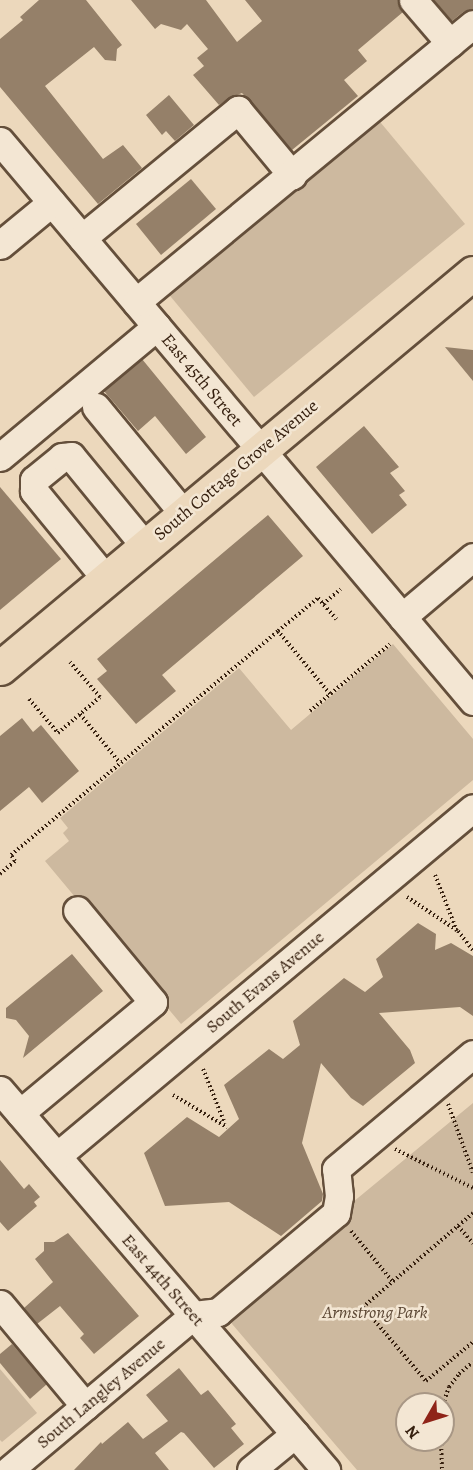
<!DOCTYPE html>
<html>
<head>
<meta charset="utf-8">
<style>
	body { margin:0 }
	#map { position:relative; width:473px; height:1470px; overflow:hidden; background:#ecd8bc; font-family:Alegreya,serif }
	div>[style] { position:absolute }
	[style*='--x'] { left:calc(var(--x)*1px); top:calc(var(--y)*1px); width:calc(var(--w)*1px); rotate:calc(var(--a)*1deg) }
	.green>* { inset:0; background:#cdb99f }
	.building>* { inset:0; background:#958069 }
	.path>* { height:4px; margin-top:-2px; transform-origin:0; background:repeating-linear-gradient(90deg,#372110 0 1.5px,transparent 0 4.5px) }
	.roads { filter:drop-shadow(2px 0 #644f3b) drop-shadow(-2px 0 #644f3b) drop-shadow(0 2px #644f3b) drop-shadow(0 -2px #644f3b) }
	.minor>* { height:27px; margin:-13.5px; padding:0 13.5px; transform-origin:13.5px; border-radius:13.5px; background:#f3e6d3 }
	.major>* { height:33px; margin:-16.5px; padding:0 16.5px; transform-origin:16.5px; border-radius:16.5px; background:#ecd8bc }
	span { translate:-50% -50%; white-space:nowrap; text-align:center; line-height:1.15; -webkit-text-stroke:5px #f3e6d3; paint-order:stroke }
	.street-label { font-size:18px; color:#372110 }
	.park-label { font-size:18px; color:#5c4734; font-style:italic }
	.north { position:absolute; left:395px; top:1392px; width:60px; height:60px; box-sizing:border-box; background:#f3e6d3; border:2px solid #a89785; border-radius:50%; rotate:231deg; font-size:16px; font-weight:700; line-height:24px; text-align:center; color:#372110 }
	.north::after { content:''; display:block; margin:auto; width:21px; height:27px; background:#8f2418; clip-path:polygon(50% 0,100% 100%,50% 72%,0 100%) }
</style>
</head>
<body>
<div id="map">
	<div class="green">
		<div style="clip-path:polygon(376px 117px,465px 224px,254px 397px,166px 291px)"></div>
		<div style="clip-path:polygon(393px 644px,473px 739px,473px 780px,181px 1024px,45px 861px,69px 841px,63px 833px,68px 828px,60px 818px,239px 668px,291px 730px)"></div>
		<div style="clip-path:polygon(evenodd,473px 1103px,473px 1470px,357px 1470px,221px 1311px,473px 1103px,407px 1404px,443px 1404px,443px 1440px,407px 1440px,407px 1404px)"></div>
		<div style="clip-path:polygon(0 1369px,37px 1413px,2px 1442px,0 1440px)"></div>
	</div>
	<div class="building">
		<div style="clip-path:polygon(39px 0,86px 0,122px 45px,117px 49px,116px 61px,105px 60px,94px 47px,45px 86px,103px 159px,123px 145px,142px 168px,98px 204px,0 87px,0 39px,23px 20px,20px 17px)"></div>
		<div style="clip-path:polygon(131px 0,206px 0,237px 42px,262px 21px,245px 0,398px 0,403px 12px,358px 50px,367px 61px,344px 80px,358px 96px,292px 150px,242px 93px,229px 98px,219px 105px,193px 75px,204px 66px,197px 58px,208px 49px,187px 24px,181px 30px,161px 24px,155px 29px)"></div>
		<div style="clip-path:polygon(434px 0,473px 0,473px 9px,463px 12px,452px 21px)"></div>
		<div style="clip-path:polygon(169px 95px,194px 125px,175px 141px,166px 131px,162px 135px,146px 115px)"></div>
		<div style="clip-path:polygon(191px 179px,216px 209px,161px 255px,136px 224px)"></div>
		<div style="clip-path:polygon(445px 347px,473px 350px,473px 381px)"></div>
		<div style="clip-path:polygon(142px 359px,206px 437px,186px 454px,155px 416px,138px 431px,104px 391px)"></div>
		<div style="clip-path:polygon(364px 426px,399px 467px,390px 473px,405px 491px,399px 495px,407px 505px,372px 534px,316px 467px)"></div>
		<div style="clip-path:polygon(0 487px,61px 559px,0 610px)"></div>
		<div style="clip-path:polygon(268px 515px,303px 556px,162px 675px,176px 691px,136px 724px,97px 679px,107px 671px,97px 659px)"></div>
		<div style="clip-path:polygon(22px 718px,33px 732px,41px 725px,79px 771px,42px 803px,29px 787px,0 811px,0 736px)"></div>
		<div style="clip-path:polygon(418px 923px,436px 934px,435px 950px,451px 943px,473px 956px,473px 1016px,460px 1007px,379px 1013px,410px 1050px,415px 1063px,363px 1106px,351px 1098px,321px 1063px,302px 1143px,323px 1194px,322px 1201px,281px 1236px,229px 1202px,165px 1206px,144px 1153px,187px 1117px,219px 1137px,239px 1119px,224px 1085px,269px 1049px,283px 1059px,300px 1045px,293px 1021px,344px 978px,365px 992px,383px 977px,376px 959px)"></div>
		<div style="clip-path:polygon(72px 954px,103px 991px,23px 1058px,29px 1036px,16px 1020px,6px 1018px,6px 1008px)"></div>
		<div style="clip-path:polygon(0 1160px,24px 1189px,29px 1184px,40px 1197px,34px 1202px,37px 1206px,8px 1231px,0 1222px)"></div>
		<div style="clip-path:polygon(68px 1233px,139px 1316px,94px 1354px,80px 1338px,84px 1334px,60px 1306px,37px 1324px,24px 1308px,53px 1282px,35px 1259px,44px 1251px,44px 1242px,54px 1242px)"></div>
		<div style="clip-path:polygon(12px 1344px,47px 1384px,30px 1399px,0 1363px,0 1354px)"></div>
		<div style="clip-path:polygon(179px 1368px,201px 1395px,208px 1390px,236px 1424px,231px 1428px,244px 1444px,214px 1468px,184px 1433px,181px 1432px,155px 1453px,169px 1470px,74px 1470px,101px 1442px,102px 1444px,128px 1422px,143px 1439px,168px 1421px,146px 1395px)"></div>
	</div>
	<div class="path">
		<div style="--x:323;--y:604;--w:23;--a:-40"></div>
		<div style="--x:330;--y:694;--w:82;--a:-129.5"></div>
		<div style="--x:278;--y:631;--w:52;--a:-39.5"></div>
		<div style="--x:318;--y:598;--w:28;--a:49"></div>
		<div style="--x:29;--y:699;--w:45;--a:49.5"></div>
		<div style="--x:58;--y:733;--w:55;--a:-40.6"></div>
		<div style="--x:100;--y:697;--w:46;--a:-130.6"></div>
		<div style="--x:310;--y:711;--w:104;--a:-39.9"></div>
		<div style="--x:80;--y:714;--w:63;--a:50.8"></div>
		<div style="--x:0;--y:874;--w:20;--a:-41"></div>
		<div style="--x:15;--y:861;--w:7;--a:-124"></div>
		<div style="--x:11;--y:855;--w:349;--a:-40"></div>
		<div style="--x:435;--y:875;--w:60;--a:68.6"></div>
		<div style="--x:407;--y:897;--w:61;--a:33.7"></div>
		<div style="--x:458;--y:931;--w:24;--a:52"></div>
		<div style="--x:203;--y:1069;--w:59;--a:68.2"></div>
		<div style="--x:173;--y:1095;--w:63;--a:30.7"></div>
		<div style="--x:448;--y:1104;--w:73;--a:70.1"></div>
		<div style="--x:395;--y:1149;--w:87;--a:26.6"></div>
		<div style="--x:473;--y:1213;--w:145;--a:139.5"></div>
		<div style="--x:363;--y:1307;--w:97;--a:49.6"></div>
		<div style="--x:426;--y:1381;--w:61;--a:-39.7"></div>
		<div style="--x:458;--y:1226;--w:23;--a:49"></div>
		<div style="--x:351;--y:1231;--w:65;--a:50.6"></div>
		<div style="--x:443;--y:1405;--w:19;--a:-72"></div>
		<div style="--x:449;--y:1387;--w:16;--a:-52"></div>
		<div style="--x:459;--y:1374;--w:18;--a:-41"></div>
		<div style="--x:441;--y:1440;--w:30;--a:88"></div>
	</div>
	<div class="roads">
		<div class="minor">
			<div style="--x:413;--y:0;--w:57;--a:49.3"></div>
			<div style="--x:0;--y:141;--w:733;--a:49.81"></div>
			<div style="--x:82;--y:238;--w:202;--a:-39.4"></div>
			<div style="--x:238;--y:110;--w:85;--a:50.3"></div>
			<div style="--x:0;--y:245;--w:67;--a:-39.6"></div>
			<div style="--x:136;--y:302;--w:437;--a:-39.5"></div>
			<div style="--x:96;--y:407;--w:139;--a:50.6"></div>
			<div style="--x:0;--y:457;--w:204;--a:-39.8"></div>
			<div style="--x:106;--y:579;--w:114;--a:-129.3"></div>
			<div style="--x:34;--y:491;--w:11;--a:-90"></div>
			<div style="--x:34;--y:480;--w:36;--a:-39"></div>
			<div style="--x:62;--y:457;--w:9;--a:-6"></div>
			<div style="--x:71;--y:456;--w:117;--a:50.6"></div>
			<div style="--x:402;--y:617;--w:93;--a:-40.2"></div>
			<div style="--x:0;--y:1090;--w:501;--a:49.37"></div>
			<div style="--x:20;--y:1113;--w:173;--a:-39.8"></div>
			<div style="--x:153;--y:1002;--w:119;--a:-129.6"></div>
			<div style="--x:57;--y:1156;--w:542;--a:-39.91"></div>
			<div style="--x:0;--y:1304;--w:133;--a:50.2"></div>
			<div style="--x:9;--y:1470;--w:241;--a:-40"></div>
			<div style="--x:194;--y:1315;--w:24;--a:-7"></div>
			<div style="--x:218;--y:1312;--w:154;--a:-40"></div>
			<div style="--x:336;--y:1213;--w:17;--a:-80"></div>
			<div style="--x:339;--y:1196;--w:27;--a:-96"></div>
			<div style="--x:336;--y:1169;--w:179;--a:-40"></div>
			<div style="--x:251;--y:1470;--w:57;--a:-39.3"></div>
		</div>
		<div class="major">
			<div style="--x:0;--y:668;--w:616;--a:-39.87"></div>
		</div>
	</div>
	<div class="street-label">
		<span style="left:202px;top:380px;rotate:50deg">East 45th Street</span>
		<span style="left:236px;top:470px;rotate:-40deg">South Cottage Grove Avenue</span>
		<span style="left:265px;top:982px;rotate:-40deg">South Evans Avenue</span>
		<span style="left:163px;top:1280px;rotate:49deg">East 44th Street</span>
		<span style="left:101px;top:1393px;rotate:-40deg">South Langley Avenue</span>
	</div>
	<div class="park-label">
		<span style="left:375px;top:1312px">Armstrong Park</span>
	</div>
	<div class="north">N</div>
</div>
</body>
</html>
